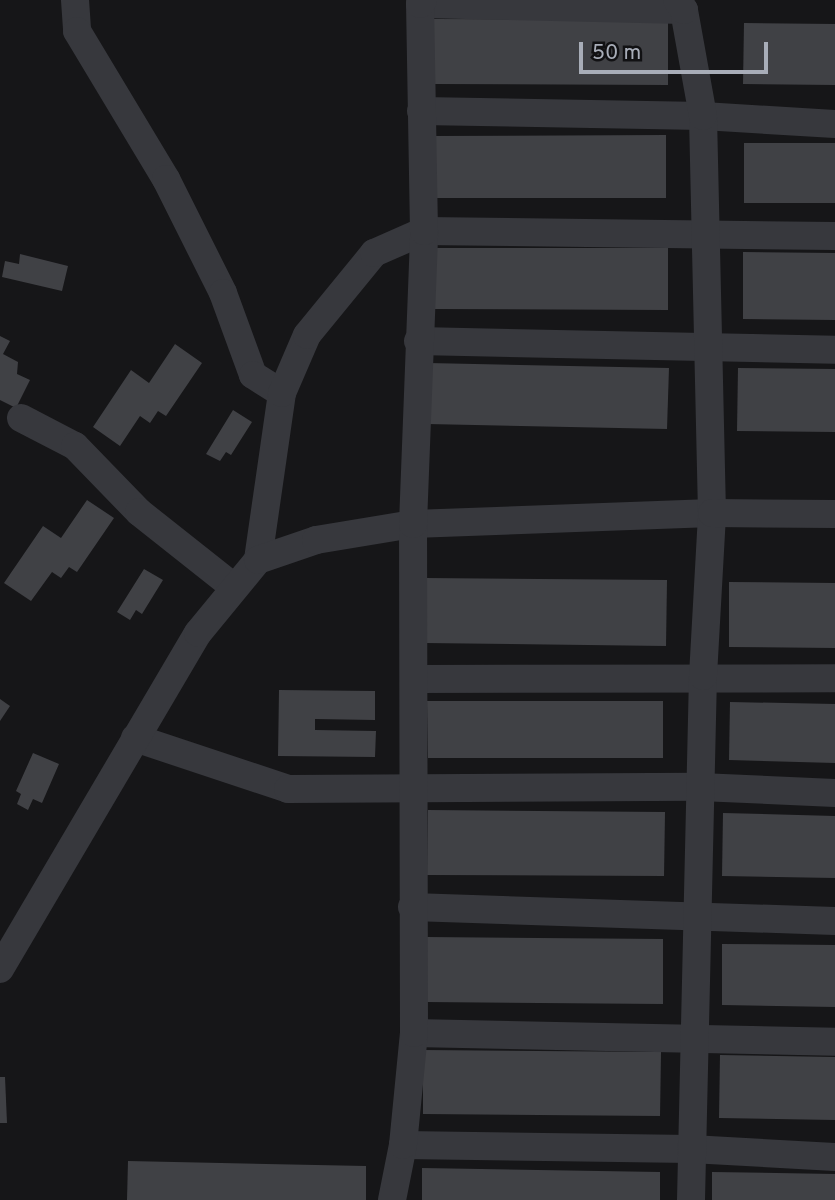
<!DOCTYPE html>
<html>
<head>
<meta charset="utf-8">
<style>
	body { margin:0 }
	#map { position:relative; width:835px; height:1200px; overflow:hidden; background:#161618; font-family:Overpass,sans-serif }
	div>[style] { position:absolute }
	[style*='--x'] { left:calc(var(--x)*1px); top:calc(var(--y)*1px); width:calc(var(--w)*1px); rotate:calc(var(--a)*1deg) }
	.building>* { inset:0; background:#404145 }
	.street>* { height:28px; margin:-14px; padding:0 14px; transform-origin:14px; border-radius:14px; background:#37383d }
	span { translate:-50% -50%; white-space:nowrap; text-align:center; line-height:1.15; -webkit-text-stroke:5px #111113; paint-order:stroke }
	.scale { position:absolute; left:579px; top:42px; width:189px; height:32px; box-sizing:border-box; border:4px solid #a8adb8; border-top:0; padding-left:9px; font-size:21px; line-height:24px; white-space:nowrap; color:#a8adb8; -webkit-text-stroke:5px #111113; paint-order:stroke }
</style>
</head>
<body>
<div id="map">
	<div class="building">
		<div style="clip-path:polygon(434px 19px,668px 20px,668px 85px,434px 84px)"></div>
		<div style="clip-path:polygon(744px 23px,835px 24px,835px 85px,743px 84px)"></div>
		<div style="clip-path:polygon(666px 135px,666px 198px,432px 198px,432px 136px)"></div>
		<div style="clip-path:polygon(744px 143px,835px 143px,835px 203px,744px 203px)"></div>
		<div style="clip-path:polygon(431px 248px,668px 248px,668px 310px,431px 309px)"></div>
		<div style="clip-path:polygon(743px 252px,835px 253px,835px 320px,743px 319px)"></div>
		<div style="clip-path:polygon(20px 254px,68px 266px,62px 291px,2px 277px,5px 261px,19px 264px)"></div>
		<div style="clip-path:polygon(0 336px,10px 341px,3px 354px,18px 362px,17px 374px,30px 380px,16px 408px,0 400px)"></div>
		<div style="clip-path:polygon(175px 344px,202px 363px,166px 416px,158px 411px,150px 423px,140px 416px,120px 446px,93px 427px,131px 370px,149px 383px)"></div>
		<div style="clip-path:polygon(428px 363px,669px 368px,667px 429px,427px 424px)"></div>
		<div style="clip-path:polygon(738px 368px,835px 369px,835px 432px,737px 431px)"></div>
		<div style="clip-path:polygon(233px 410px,252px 422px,231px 455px,226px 452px,220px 461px,206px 454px)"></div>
		<div style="clip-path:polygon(87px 500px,114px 518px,77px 572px,69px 567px,61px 578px,52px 572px,31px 601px,4px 583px,43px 526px,61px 538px)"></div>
		<div style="clip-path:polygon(144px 569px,163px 580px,142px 614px,136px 610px,130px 620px,117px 612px)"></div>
		<div style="clip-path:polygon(425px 578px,667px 580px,666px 646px,424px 643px)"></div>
		<div style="clip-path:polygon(729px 582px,835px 583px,835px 648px,729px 647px)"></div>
		<div style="clip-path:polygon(279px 690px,375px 691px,375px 720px,315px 719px,315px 730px,376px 731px,375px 757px,278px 756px)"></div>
		<div style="clip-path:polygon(0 699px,10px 706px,0 721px)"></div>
		<div style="clip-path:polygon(427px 701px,663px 701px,663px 758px,428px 758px)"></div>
		<div style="clip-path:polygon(730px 702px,835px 704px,835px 763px,729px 760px)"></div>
		<div style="clip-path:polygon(33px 753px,59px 764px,42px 803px,33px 799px,28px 810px,17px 804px,21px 794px,16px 791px)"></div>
		<div style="clip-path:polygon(428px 810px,665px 812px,664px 876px,427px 875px)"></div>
		<div style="clip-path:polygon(723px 813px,835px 816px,835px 878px,722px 876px)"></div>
		<div style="clip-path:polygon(426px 937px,663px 939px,663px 1004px,425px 1002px)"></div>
		<div style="clip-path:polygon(722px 944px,835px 945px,835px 1007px,722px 1005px)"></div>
		<div style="clip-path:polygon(423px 1050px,661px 1052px,660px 1116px,423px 1114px)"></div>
		<div style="clip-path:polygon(720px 1055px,835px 1057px,835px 1120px,719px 1118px)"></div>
		<div style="clip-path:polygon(0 1077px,5px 1077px,7px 1123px,0 1123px)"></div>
		<div style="clip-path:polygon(128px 1161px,366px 1166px,366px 1200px,127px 1200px)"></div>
		<div style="clip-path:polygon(422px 1168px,660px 1172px,660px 1200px,422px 1200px)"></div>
		<div style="clip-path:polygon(712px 1172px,835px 1174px,835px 1200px,712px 1200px)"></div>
	</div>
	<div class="street">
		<div style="--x:75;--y:0;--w:31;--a:86"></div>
		<div style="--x:77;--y:31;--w:173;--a:59"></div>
		<div style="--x:166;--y:179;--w:127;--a:63.4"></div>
		<div style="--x:223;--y:293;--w:87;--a:69.9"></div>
		<div style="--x:253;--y:375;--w:34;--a:32"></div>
		<div style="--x:282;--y:393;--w:169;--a:98.2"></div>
		<div style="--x:420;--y:4;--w:264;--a:1.3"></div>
		<div style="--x:421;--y:111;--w:282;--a:1"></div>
		<div style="--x:703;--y:116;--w:132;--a:3.5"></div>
		<div style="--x:418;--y:341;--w:417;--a:1.2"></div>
		<div style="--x:282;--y:393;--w:63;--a:-66.7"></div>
		<div style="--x:307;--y:335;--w:106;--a:-50.7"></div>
		<div style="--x:374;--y:253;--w:55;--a:-23.7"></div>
		<div style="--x:424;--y:231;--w:411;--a:0.7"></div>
		<div style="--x:21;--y:418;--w:61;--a:27.4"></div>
		<div style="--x:75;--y:446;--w:92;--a:45.9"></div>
		<div style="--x:139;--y:512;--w:122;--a:38.4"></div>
		<div style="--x:416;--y:679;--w:419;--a:-0.1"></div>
		<div style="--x:135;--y:738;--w:161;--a:18.4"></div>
		<div style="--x:288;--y:789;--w:412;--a:-0.3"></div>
		<div style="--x:700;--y:787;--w:135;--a:2.5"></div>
		<div style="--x:412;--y:907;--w:423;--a:1.9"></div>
		<div style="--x:0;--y:969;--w:390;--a:-59.5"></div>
		<div style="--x:198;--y:633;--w:94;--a:-50.6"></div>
		<div style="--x:258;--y:560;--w:61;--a:-19"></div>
		<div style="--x:316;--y:540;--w:98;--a:-9.4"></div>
		<div style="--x:413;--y:524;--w:299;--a:-2.1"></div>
		<div style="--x:712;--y:513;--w:397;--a:-91.3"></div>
		<div style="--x:703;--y:116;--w:108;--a:-100.2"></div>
		<div style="--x:684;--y:10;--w:12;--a:-125"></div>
		<div style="--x:414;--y:1033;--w:421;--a:1.2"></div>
		<div style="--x:403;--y:1145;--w:288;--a:0.8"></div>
		<div style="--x:691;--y:1149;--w:144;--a:3.2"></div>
		<div style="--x:392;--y:1200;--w:56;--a:-78.7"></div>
		<div style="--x:403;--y:1145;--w:113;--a:-84.4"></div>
		<div style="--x:414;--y:1033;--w:509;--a:-90.11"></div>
		<div style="--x:413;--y:524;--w:293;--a:-87.8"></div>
		<div style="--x:424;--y:231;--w:227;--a:-91"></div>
		<div style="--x:420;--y:4;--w:5;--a:-53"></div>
		<div style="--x:691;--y:1200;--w:524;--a:-88.69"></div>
		<div style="--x:703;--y:676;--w:163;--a:-86.8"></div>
		<div style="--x:712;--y:513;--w:123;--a:0.5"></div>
	</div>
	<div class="scale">50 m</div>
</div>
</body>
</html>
